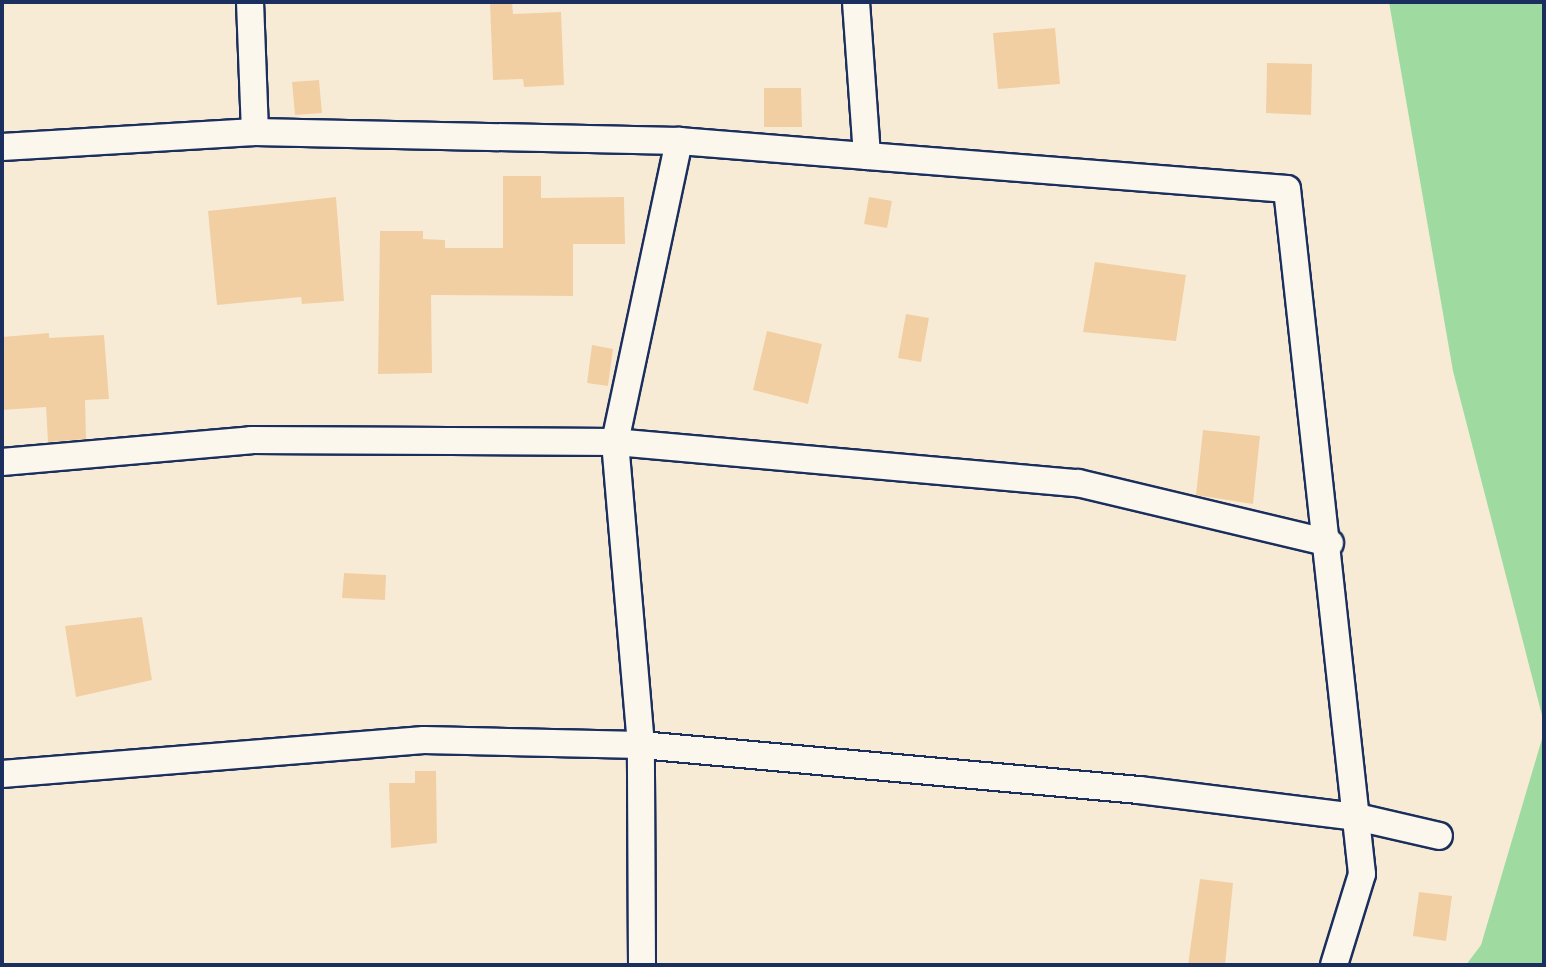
<!DOCTYPE html>
<html>
<head>
<meta charset="utf-8">
<style>
	body { margin:0 }
	#map { position:relative; width:1546px; height:967px; overflow:hidden; background:#f8ebd6; font-family:Caveat,sans-serif }
	div>[style] { position:absolute }
	[style*='--x'] { left:calc(var(--x)*1px); top:calc(var(--y)*1px); width:calc(var(--w)*1px); rotate:calc(var(--a)*1deg) }
	.green>* { inset:0; background:#9fdba1 }
	.building>* { inset:0; background:#f2cfa3 }
	.roads { filter:drop-shadow(2px 0 #1b2f5e) drop-shadow(-2px 0 #1b2f5e) drop-shadow(0 2px #1b2f5e) drop-shadow(0 -2px #1b2f5e) }
	.minor>* { height:26px; margin:-13px; padding:0 13px; transform-origin:13px; border-radius:13px; background:#fbf7ec }
	span { translate:-50% -50%; white-space:nowrap; text-align:center; line-height:1.15; -webkit-text-stroke:5px #fbf7ec; paint-order:stroke }
	.frame { position:absolute; inset:0; border:4px solid #1b2f5e; pointer-events:none }
</style>
</head>
<body>
<div id="map">
	<div class="green">
		<div style="clip-path:polygon(1389px 2px,1544px 2px,1544px 723px,1453px 371px)"></div>
		<div style="clip-path:polygon(1544px 732px,1544px 965px,1466px 965px,1481px 945px)"></div>
	</div>
	<div class="building">
		<div style="clip-path:polygon(490px 2px,512px 2px,513px 14px,561px 12px,564px 85px,524px 87px,523px 79px,493px 80px)"></div>
		<div style="clip-path:polygon(1055px 28px,1060px 84px,998px 89px,993px 33px)"></div>
		<div style="clip-path:polygon(1267px 63px,1312px 64px,1311px 115px,1266px 113px)"></div>
		<div style="clip-path:polygon(319px 80px,322px 113px,295px 115px,292px 82px)"></div>
		<div style="clip-path:polygon(764px 88px,801px 88px,802px 127px,764px 127px)"></div>
		<div style="clip-path:polygon(503px 176px,541px 176px,541px 198px,624px 197px,625px 244px,573px 244px,573px 296px,431px 295px,432px 373px,378px 374px,380px 231px,423px 231px,423px 239px,445px 240px,445px 248px,503px 248px)"></div>
		<div style="clip-path:polygon(336px 197px,344px 301px,302px 304px,301px 297px,217px 305px,208px 211px)"></div>
		<div style="clip-path:polygon(869px 197px,892px 201px,887px 228px,864px 224px)"></div>
		<div style="clip-path:polygon(1095px 262px,1186px 275px,1176px 341px,1083px 332px)"></div>
		<div style="clip-path:polygon(906px 314px,929px 318px,921px 362px,898px 358px)"></div>
		<div style="clip-path:polygon(767px 331px,822px 344px,808px 404px,753px 390px)"></div>
		<div style="clip-path:polygon(49px 333px,49px 338px,104px 335px,109px 399px,85px 400px,86px 439px,48px 442px,46px 407px,2px 410px,2px 337px)"></div>
		<div style="clip-path:polygon(592px 345px,613px 349px,608px 386px,587px 383px)"></div>
		<div style="clip-path:polygon(1203px 430px,1260px 436px,1253px 504px,1196px 495px)"></div>
		<div style="clip-path:polygon(344px 573px,386px 575px,385px 600px,342px 598px)"></div>
		<div style="clip-path:polygon(142px 617px,152px 680px,76px 697px,65px 626px)"></div>
		<div style="clip-path:polygon(415px 771px,436px 771px,437px 843px,391px 848px,389px 783px,415px 783px)"></div>
		<div style="clip-path:polygon(1200px 879px,1233px 883px,1225px 965px,1188px 965px)"></div>
		<div style="clip-path:polygon(1419px 892px,1452px 896px,1446px 941px,1413px 936px)"></div>
	</div>
	<div class="roads">
		<div class="minor">
			<div style="--x:856;--y:2;--w:154;--a:85.9"></div>
			<div style="--x:867;--y:156;--w:421;--a:4.5"></div>
			<div style="--x:1287;--y:189;--w:689;--a:83.75"></div>
			<div style="--x:1362;--y:874;--w:95;--a:107.1"></div>
			<div style="--x:255;--y:132;--w:424;--a:1.2"></div>
			<div style="--x:679;--y:141;--w:189;--a:4.6"></div>
			<div style="--x:2;--y:147;--w:253;--a:-3.4"></div>
			<div style="--x:255;--y:132;--w:130;--a:-92.2"></div>
			<div style="--x:2;--y:462;--w:250;--a:-5"></div>
			<div style="--x:251;--y:440;--w:364;--a:0.3"></div>
			<div style="--x:615;--y:442;--w:465;--a:5.1"></div>
			<div style="--x:1078;--y:483;--w:259;--a:13.4"></div>
			<div style="--x:2;--y:774;--w:423;--a:-4.6"></div>
			<div style="--x:424;--y:740;--w:217;--a:1.3"></div>
			<div style="--x:641;--y:745;--w:500;--a:5.16"></div>
			<div style="--x:1139;--y:790;--w:220;--a:7.1"></div>
			<div style="--x:1357;--y:817;--w:84;--a:13"></div>
			<div style="--x:642;--y:965;--w:220;--a:-90.3"></div>
			<div style="--x:641;--y:745;--w:304;--a:-94.9"></div>
			<div style="--x:615;--y:442;--w:308;--a:-78"></div>
		</div>
	</div>
	<div class="frame"></div>
</div>
</body>
</html>
